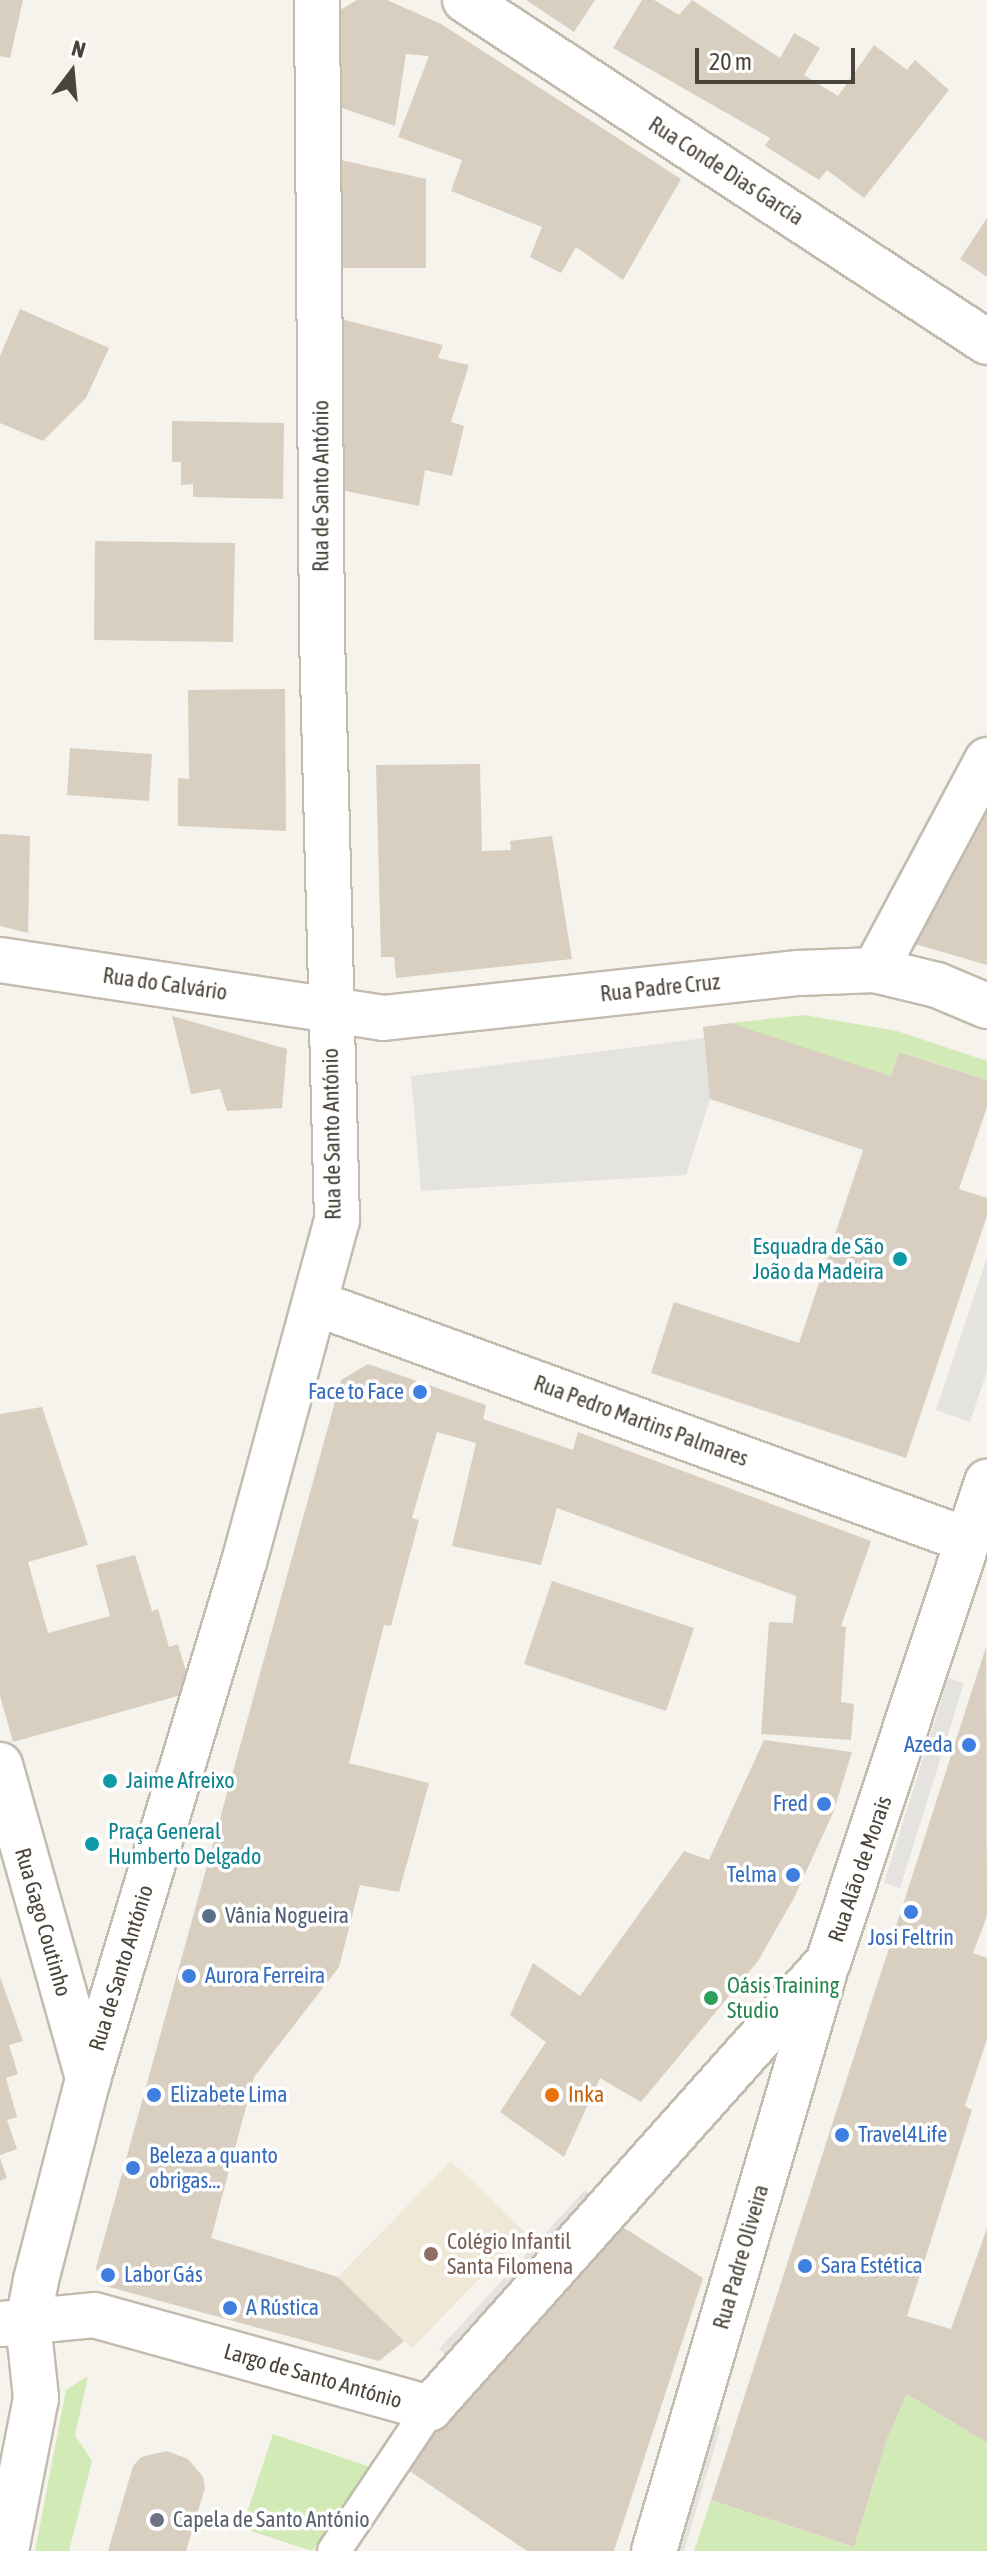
<!DOCTYPE html>
<html>
<head>
<meta charset="utf-8">
<style>
	body { margin:0 }
	#map { position:relative; width:987px; height:2551px; overflow:hidden; background:#f6f3ec; font-family:"Asap Condensed",sans-serif }
	div>[style] { position:absolute }
	[style*='--x'] { left:calc(var(--x)*1px); top:calc(var(--y)*1px); width:calc(var(--w)*1px); rotate:calc(var(--a)*1deg) }
	.education>* { inset:0; background:#efe8d6 }
	.green>* { inset:0; background:#d2eab5 }
	.parking>* { inset:0; background:#e5e3e0 }
	.building>* { inset:0; background:#d8cfc1 }
	.roads { filter:drop-shadow(2px 0 #c2bbae) drop-shadow(-2px 0 #c2bbae) drop-shadow(0 2px #c2bbae) drop-shadow(0 -2px #c2bbae) }
	.pedestrian>* { height:32px; margin:-16px; padding:0 16px; transform-origin:16px; border-radius:16px; background:#fff }
	.minor>* { height:44px; margin:-22px; padding:0 22px; transform-origin:22px; border-radius:22px; background:#fff }
	.dots>* { width:22px; height:22px; translate:-50% -50%; box-sizing:border-box; border:4px solid #fff; border-radius:50% }
	span { translate:-50% -50%; white-space:nowrap; text-align:center; line-height:1.15; -webkit-text-stroke:7px #fff; paint-order:stroke }
	.street-label { font-size:22px; color:#4b4439 }
	.culture-label { font-size:22px; color:#0d838f }
	.right { translate:-100% -50%; text-align:right }
	.left { translate:0 -50%; text-align:left }
	.shop-label { font-size:22px; color:#366cbe }
	.service-label { font-size:22px; color:#4e5e75 }
	.leisure-label { font-size:22px; color:#27864d }
	.food-label { font-size:22px; color:#c56008 }
	.education-label { font-size:22px; color:#785e54 }
	.worship-label { font-size:22px; color:#5b616d }
	.north { position:absolute; left:32px; top:32px; width:80px; height:80px; -webkit-text-stroke:6px #fff; paint-order:stroke; rotate:16deg; font-size:22px; font-weight:700; line-height:32px; text-align:center; color:#4b4439 }
	.north::after { content:''; display:block; margin:auto; width:28px; height:36px; background:#4b4439; clip-path:polygon(50% 0,100% 100%,50% 72%,0 100%) }
	.scale { position:absolute; left:695px; top:48px; width:160px; height:36px; box-sizing:border-box; border:4px solid #4b4439; border-top:0; padding-left:10px; font-size:24px; line-height:28px; white-space:nowrap; color:#4b4439; -webkit-text-stroke:6px #fff; paint-order:stroke }
</style>
</head>
<body>
<div id="map">
	<div class="education">
		<div style="clip-path:polygon(451px 2161px,525px 2232px,412px 2348px,338px 2277px)"></div>
	</div>
	<div class="green">
		<div style="clip-path:polygon(804px 1015px,897px 1031px,987px 1061px,987px 1080px,900px 1052px,891px 1076px,731px 1023px)"></div>
		<div style="clip-path:polygon(88px 2376px,75px 2435px,92px 2461px,69px 2551px,35px 2551px,66px 2390px)"></div>
		<div style="clip-path:polygon(907px 2394px,987px 2443px,987px 2551px,694px 2551px,711px 2500px,854px 2547px,887px 2439px)"></div>
		<div style="clip-path:polygon(273px 2434px,370px 2467px,312px 2551px,242px 2528px)"></div>
	</div>
	<div class="parking">
		<div style="clip-path:polygon(704px 1038px,710px 1099px,686px 1175px,421px 1191px,411px 1076px)"></div>
		<div style="clip-path:polygon(987px 1258px,987px 1371px,970px 1422px,936px 1410px)"></div>
		<div style="clip-path:polygon(948px 1678px,964px 1683px,900px 1888px,884px 1883px)"></div>
		<div style="clip-path:polygon(585px 2190px,599px 2202px,453px 2361px,439px 2349px)"></div>
		<div style="clip-path:polygon(704px 2421px,721px 2426px,684px 2551px,665px 2551px)"></div>
	</div>
	<div class="building">
		<div style="clip-path:polygon(0 0,23px 0,10px 58px,0 56px)"></div>
		<div style="clip-path:polygon(357px 0,387px 0,441px 24px,681px 179px,623px 280px,576px 247px,561px 273px,530px 257px,542px 227px,451px 191px,462px 160px,398px 137px,429px 56px,406px 54px,395px 126px,339px 107px,340px 10px)"></div>
		<div style="clip-path:polygon(526px 0,595px 0,574px 32px)"></div>
		<div style="clip-path:polygon(642px 0,654px 0,679px 15px,692px 0,780px 58px,794px 33px,820px 48px,804px 75px,838px 96px,874px 45px,907px 70px,915px 60px,949px 90px,864px 198px,827px 170px,819px 180px,765px 146px,770px 138px,613px 48px)"></div>
		<div style="clip-path:polygon(341px 160px,426px 179px,426px 268px,340px 268px)"></div>
		<div style="clip-path:polygon(987px 218px,987px 277px,960px 259px)"></div>
		<div style="clip-path:polygon(20px 309px,109px 348px,86px 398px,43px 441px,0 423px,0 356px)"></div>
		<div style="clip-path:polygon(341px 319px,443px 345px,438px 358px,469px 365px,451px 422px,464px 426px,452px 476px,425px 470px,419px 506px,341px 490px)"></div>
		<div style="clip-path:polygon(172px 421px,284px 423px,283px 499px,193px 497px,193px 484px,181px 485px,181px 462px,172px 462px)"></div>
		<div style="clip-path:polygon(95px 541px,235px 543px,233px 642px,94px 640px)"></div>
		<div style="clip-path:polygon(285px 689px,286px 831px,178px 826px,178px 778px,189px 779px,188px 690px)"></div>
		<div style="clip-path:polygon(70px 748px,152px 754px,149px 801px,67px 795px)"></div>
		<div style="clip-path:polygon(480px 764px,482px 851px,511px 850px,510px 841px,552px 836px,572px 959px,396px 978px,394px 957px,381px 957px,376px 765px)"></div>
		<div style="clip-path:polygon(987px 809px,987px 965px,915px 944px)"></div>
		<div style="clip-path:polygon(0 834px,30px 836px,28px 933px,0 926px)"></div>
		<div style="clip-path:polygon(172px 1016px,287px 1049px,282px 1108px,227px 1111px,220px 1089px,191px 1094px)"></div>
		<div style="clip-path:polygon(731px 1023px,891px 1076px,899px 1052px,987px 1080px,987px 1107px,959px 1189px,987px 1198px,987px 1216px,906px 1458px,651px 1373px,674px 1302px,799px 1343px,863px 1150px,710px 1099px,703px 1027px)"></div>
		<div style="clip-path:polygon(368px 1364px,486px 1405px,483px 1419px,573px 1450px,578px 1432px,871px 1541px,841px 1626px,846px 1627px,841px 1702px,854px 1704px,851px 1740px,761px 1734px,769px 1622px,793px 1623px,796px 1596px,557px 1508px,541px 1565px,452px 1546px,476px 1443px,437px 1432px,412px 1518px,419px 1520px,391px 1626px,384px 1625px,349px 1763px,429px 1783px,399px 1892px,360px 1885px,339px 1967px,254px 2077px,211px 2238px,338px 2277px,404px 2341px,379px 2361px,102px 2285px,96px 2268px,341px 1380px)"></div>
		<div style="clip-path:polygon(42px 1407px,88px 1545px,28px 1562px,48px 1633px,110px 1616px,96px 1565px,135px 1555px,152px 1611px,158px 1609px,169px 1647px,178px 1644px,192px 1692px,13px 1742px,0 1696px,0 1414px)"></div>
		<div style="clip-path:polygon(552px 1581px,694px 1628px,666px 1711px,524px 1664px)"></div>
		<div style="clip-path:polygon(986px 1647px,987px 1916px,973px 1953px,987px 1958px,987px 2039px,965px 2106px,972px 2110px,907px 2316px,951px 2329px,987px 2228px,987px 2443px,907px 2394px,887px 2439px,854px 2547px,711px 2500px)"></div>
		<div style="clip-path:polygon(764px 1740px,852px 1752px,833px 1813px,794px 1898px,758px 1961px,641px 2102px,600px 2078px,564px 2157px,500px 2112px,546px 2042px,510px 2015px,533px 1963px,580px 1996px,684px 1851px,709px 1860px)"></div>
		<div style="clip-path:polygon(0 1977px,23px 2041px,9px 2045px,18px 2074px,6px 2078px,17px 2117px,7px 2120px,17px 2149px,0 2155px)"></div>
		<div style="clip-path:polygon(0 2158px,7px 2178px,0 2181px)"></div>
		<div style="clip-path:polygon(621px 2226px,703px 2278px,614px 2551px,527px 2551px,405px 2468px)"></div>
		<div style="clip-path:polygon(167px 2451px,188px 2459px,203px 2477px,205px 2488px,186px 2551px,108px 2551px,133px 2466px,141px 2457px)"></div>
	</div>
	<div class="roads">
		<div class="pedestrian">
			<div style="--x:334;--y:2551;--w:172;--a:-56.1"></div>
		</div>
		<div class="minor">
			<div style="--x:465;--y:0;--w:624;--a:33.23"></div>
			<div style="--x:0;--y:960;--w:387;--a:8.6"></div>
			<div style="--x:383;--y:1018;--w:418;--a:-6.2"></div>
			<div style="--x:799;--y:973;--w:76;--a:-2.3"></div>
			<div style="--x:875;--y:970;--w:64;--a:13.6"></div>
			<div style="--x:937;--y:985;--w:54;--a:22.8"></div>
			<div style="--x:875;--y:970;--w:238;--a:-61.9"></div>
			<div style="--x:315;--y:1303;--w:694;--a:19.98"></div>
			<div style="--x:0;--y:1765;--w:326;--a:74.3"></div>
			<div style="--x:2;--y:2324;--w:92;--a:-5.6"></div>
			<div style="--x:94;--y:2315;--w:349;--a:15.5"></div>
			<div style="--x:430;--y:2408;--w:598;--a:-48.26"></div>
			<div style="--x:828;--y:1962;--w:506;--a:-71.67"></div>
			<div style="--x:6;--y:2551;--w:156;--a:-78.9"></div>
			<div style="--x:36;--y:2398;--w:76;--a:-96"></div>
			<div style="--x:28;--y:2322;--w:43;--a:-79.2"></div>
			<div style="--x:36;--y:2280;--w:208;--a:-75.5"></div>
			<div style="--x:88;--y:2079;--w:540;--a:-73.21"></div>
			<div style="--x:244;--y:1562;--w:354;--a:-74.8"></div>
			<div style="--x:337;--y:1220;--w:583;--a:-91.47"></div>
			<div style="--x:322;--y:637;--w:637;--a:-90.45"></div>
			<div style="--x:654;--y:2551;--w:602;--a:-73.58"></div>
		</div>
	</div>
	<div class="dots">
		<div style="left:900px;top:1259px;background:#0f9aa8"></div>
		<div style="left:420px;top:1392px;background:#3f7fe0"></div>
		<div style="left:969px;top:1745px;background:#3f7fe0"></div>
		<div style="left:110px;top:1781px;background:#0f9aa8"></div>
		<div style="left:824px;top:1804px;background:#3f7fe0"></div>
		<div style="left:92px;top:1844px;background:#0f9aa8"></div>
		<div style="left:793px;top:1875px;background:#3f7fe0"></div>
		<div style="left:911px;top:1912px;background:#3f7fe0"></div>
		<div style="left:209px;top:1916px;background:#5c6f8a"></div>
		<div style="left:189px;top:1976px;background:#3f7fe0"></div>
		<div style="left:711px;top:1998px;background:#2e9e5b"></div>
		<div style="left:154px;top:2095px;background:#3f7fe0"></div>
		<div style="left:552px;top:2095px;background:#e8710a"></div>
		<div style="left:842px;top:2135px;background:#3f7fe0"></div>
		<div style="left:133px;top:2168px;background:#3f7fe0"></div>
		<div style="left:431px;top:2254px;background:#8d6e63"></div>
		<div style="left:805px;top:2266px;background:#3f7fe0"></div>
		<div style="left:108px;top:2275px;background:#3f7fe0"></div>
		<div style="left:230px;top:2308px;background:#3f7fe0"></div>
		<div style="left:157px;top:2520px;background:#6b7280"></div>
	</div>
	<div class="street-label">
		<span style="left:726px;top:171px;rotate:33deg">Rua Conde Dias Garcia</span>
		<span style="left:321px;top:486px;rotate:-90deg">Rua de Santo António</span>
		<span style="left:165px;top:984px;rotate:8deg">Rua do Calvário</span>
		<span style="left:660px;top:988px;rotate:-6deg">Rua Padre Cruz</span>
		<span style="left:332px;top:1134px;rotate:-91deg">Rua de Santo António</span>
		<span style="left:641px;top:1421px;rotate:20deg">Rua Pedro Martins Palmares</span>
		<span style="left:860px;top:1869px;rotate:-71deg">Rua Alão de Morais</span>
		<span style="left:43px;top:1922px;rotate:74deg">Rua Gago Coutinho</span>
		<span style="left:121px;top:1968px;rotate:-73deg">Rua de Santo António</span>
		<span style="left:741px;top:2257px;rotate:-74deg">Rua Padre Oliveira</span>
		<span style="left:313px;top:2376px;rotate:16deg">Largo de Santo António</span>
	</div>
	<div class="culture-label">
		<span class="right" style="left:884px;top:1259px">Esquadra de São<br>João da Madeira</span>
		<span class="left" style="left:126px;top:1781px">Jaime Afreixo</span>
		<span class="left" style="left:108px;top:1844px">Praça General<br>Humberto Delgado</span>
	</div>
	<div class="shop-label">
		<span class="right" style="left:404px;top:1392px">Face to Face</span>
		<span class="right" style="left:953px;top:1745px">Azeda</span>
		<span class="right" style="left:808px;top:1804px">Fred</span>
		<span class="right" style="left:777px;top:1875px">Telma</span>
		<span style="left:911px;top:1938px">Josi Feltrin</span>
		<span class="left" style="left:205px;top:1976px">Aurora Ferreira</span>
		<span class="left" style="left:170px;top:2095px">Elizabete Lima</span>
		<span class="left" style="left:858px;top:2135px">Travel4Life</span>
		<span class="left" style="left:149px;top:2168px">Beleza a quanto<br>obrigas...</span>
		<span class="left" style="left:821px;top:2266px">Sara Estética</span>
		<span class="left" style="left:124px;top:2275px">Labor Gás</span>
		<span class="left" style="left:246px;top:2308px">A Rústica</span>
	</div>
	<div class="service-label">
		<span class="left" style="left:225px;top:1916px">Vânia Nogueira</span>
	</div>
	<div class="leisure-label">
		<span class="left" style="left:727px;top:1998px">Oásis Training<br>Studio</span>
	</div>
	<div class="food-label">
		<span class="left" style="left:568px;top:2095px">Inka</span>
	</div>
	<div class="education-label">
		<span class="left" style="left:447px;top:2254px">Colégio Infantil<br>Santa Filomena</span>
	</div>
	<div class="worship-label">
		<span class="left" style="left:173px;top:2520px">Capela de Santo António</span>
	</div>
	<div class="north">N</div>
	<div class="scale">20 m</div>
</div>
</body>
</html>
